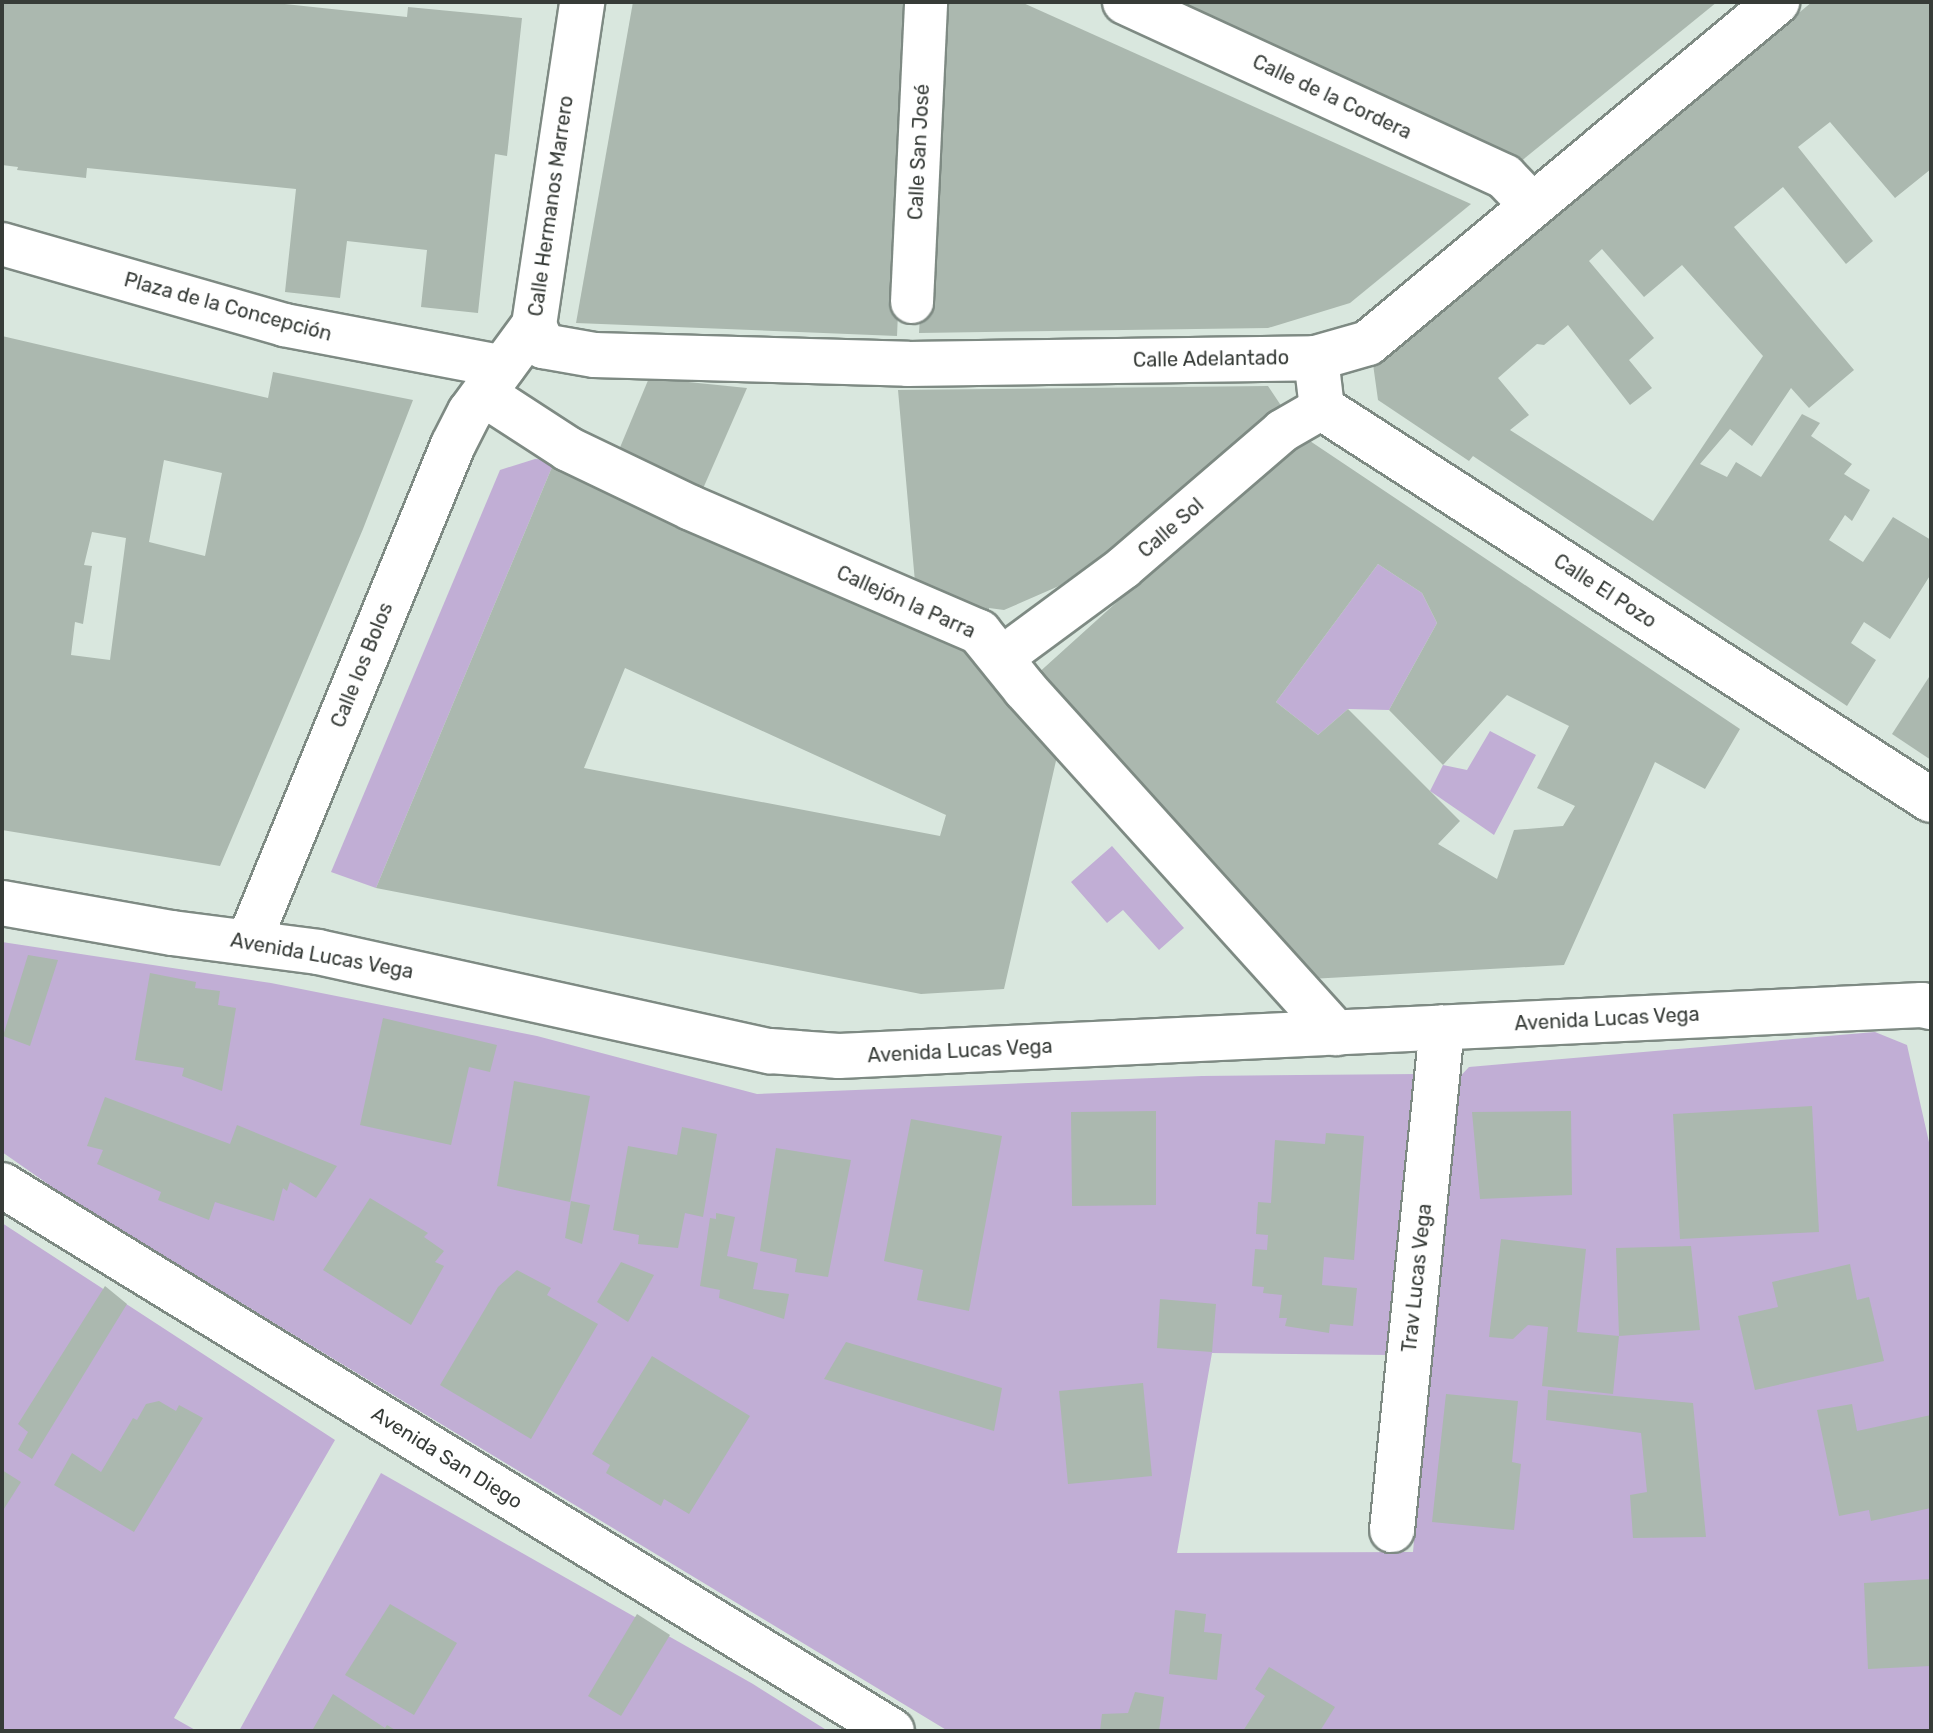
<!DOCTYPE html>
<html>
<head>
<meta charset="utf-8">
<style>
	body { margin:0 }
	#map { position:relative; width:1933px; height:1733px; overflow:hidden; background:#d9e7de; font-family:Rubik,sans-serif }
	div>[style] { position:absolute }
	[style*='--x'] { left:calc(var(--x)*1px); top:calc(var(--y)*1px); width:calc(var(--w)*1px); rotate:calc(var(--a)*1deg) }
	.green>* { inset:0; background:#c1aed5 }
	.building>* { inset:0; background:#abb8af }
	.roads { filter:drop-shadow(2px 0 #7e8a83) drop-shadow(-2px 0 #7e8a83) drop-shadow(0 2px #7e8a83) drop-shadow(0 -2px #7e8a83) }
	.pedestrian>* { height:42px; margin:-21px; padding:0 21px; transform-origin:21px; border-radius:21px; background:#fff }
	.minor>* { height:44px; margin:-22px; padding:0 22px; transform-origin:22px; border-radius:22px; background:#fff }
	span { translate:-50% -50%; white-space:nowrap; text-align:center; line-height:1.15; -webkit-text-stroke:8px #fff; paint-order:stroke }
	.street-label { font-size:20px; color:#373c38 }
	.frame { position:absolute; inset:0; border:4px solid #373c38; pointer-events:none }
</style>
</head>
<body>
<div id="map">
	<div class="green">
		<div style="clip-path:polygon(535px 459px,555px 460px,376px 888px,331px 872px,500px 470px)"></div>
		<div style="clip-path:polygon(1378px 564px,1422px 593px,1437px 623px,1389px 710px,1348px 709px,1318px 735px,1276px 702px)"></div>
		<div style="clip-path:polygon(1490px 731px,1536px 755px,1494px 835px,1430px 791px,1443px 765px,1467px 770px)"></div>
		<div style="clip-path:polygon(1112px 846px,1184px 928px,1159px 950px,1123px 910px,1107px 923px,1071px 882px)"></div>
		<div style="clip-path:polygon(2px 942px,271px 983px,537px 1036px,757px 1094px,1202px 1076px,1418px 1074px,1391px 1355px,1212px 1353px,1177px 1553px,1413px 1552px,1453px 1084px,1469px 1067px,1875px 1032px,1907px 1045px,1931px 1151px,1931px 1731px,948px 1731px,68px 1198px,2px 1152px)"></div>
		<div style="clip-path:polygon(2px 1223px,335px 1440px,174px 1718px,197px 1731px,2px 1731px)"></div>
		<div style="clip-path:polygon(381px 1473px,753px 1684px,828px 1731px,239px 1731px)"></div>
	</div>
	<div class="building">
		<div style="clip-path:polygon(2px 2px,266px 2px,407px 17px,408px 7px,522px 18px,507px 156px,495px 154px,478px 313px,421px 307px,427px 250px,347px 241px,340px 298px,285px 292px,296px 189px,87px 168px,86px 178px,17px 170px,18px 167px,2px 165px)"></div>
		<div style="clip-path:polygon(633px 2px,911px 2px,897px 336px,576px 323px)"></div>
		<div style="clip-path:polygon(938px 2px,1021px 2px,1471px 204px,1350px 303px,1268px 328px,919px 333px)"></div>
		<div style="clip-path:polygon(1170px 2px,1717px 2px,1520px 162px)"></div>
		<div style="clip-path:polygon(evenodd,1812px 2px,1931px 2px,1931px 169px,1895px 198px,1830px 122px,1798px 147px,1873px 241px,1846px 264px,1783px 187px,1734px 227px,1854px 370px,1809px 408px,1791px 388px,1752px 446px,1730px 429px,1700px 464px,1727px 477px,1736px 462px,1761px 477px,1802px 414px,1820px 423px,1811px 436px,1852px 464px,1844px 474px,1870px 490px,1852px 521px,1845px 515px,1829px 540px,1863px 562px,1893px 517px,1931px 540px,1931px 574px,1890px 639px,1864px 622px,1851px 643px,1876px 660px,1847px 706px,1473px 456px,1469px 461px,1378px 400px,1373px 364px,1812px 2px,1602px 249px,1644px 297px,1682px 265px,1763px 356px,1653px 521px,1510px 430px,1529px 415px,1498px 378px,1537px 344px,1544px 345px,1568px 325px,1630px 405px,1652px 388px,1629px 360px,1654px 338px,1589px 261px,1602px 249px)"></div>
		<div style="clip-path:polygon(evenodd,2px 336px,268px 398px,273px 372px,413px 400px,363px 529px,220px 866px,2px 830px,2px 336px,164px 460px,222px 473px,205px 556px,149px 542px,164px 460px,2px 336px,92px 532px,126px 538px,110px 660px,71px 655px,75px 622px,83px 624px,92px 566px,84px 565px,92px 532px)"></div>
		<div style="clip-path:polygon(649px 378px,747px 388px,698px 500px,616px 457px)"></div>
		<div style="clip-path:polygon(1268px 386px,1282px 407px,1180px 500px,1059px 586px,1004px 610px,989px 608px,989px 616px,915px 582px,898px 390px)"></div>
		<div style="clip-path:polygon(evenodd,1307px 439px,1740px 729px,1705px 789px,1655px 762px,1564px 965px,1310px 979px,1035px 676px,1293px 443px,1307px 439px,1378px 564px,1422px 593px,1437px 623px,1389px 710px,1443px 765px,1507px 695px,1569px 726px,1537px 788px,1575px 806px,1563px 826px,1514px 830px,1497px 879px,1438px 844px,1460px 821px,1348px 709px,1318px 735px,1276px 702px,1378px 564px)"></div>
		<div style="clip-path:polygon(evenodd,555px 460px,974px 653px,1058px 752px,1004px 989px,921px 994px,376px 888px,555px 460px,625px 668px,946px 815px,940px 836px,584px 768px,625px 668px)"></div>
		<div style="clip-path:polygon(1931px 674px,1931px 760px,1892px 734px)"></div>
		<div style="clip-path:polygon(28px 955px,58px 960px,30px 1046px,3px 1036px)"></div>
		<div style="clip-path:polygon(150px 973px,196px 982px,195px 988px,220px 991px,218px 1005px,236px 1008px,222px 1091px,182px 1076px,184px 1068px,135px 1060px)"></div>
		<div style="clip-path:polygon(383px 1018px,497px 1045px,490px 1072px,469px 1067px,451px 1145px,360px 1125px)"></div>
		<div style="clip-path:polygon(514px 1081px,590px 1096px,570px 1202px,497px 1186px)"></div>
		<div style="clip-path:polygon(105px 1097px,230px 1144px,237px 1125px,337px 1166px,316px 1198px,290px 1182px,287px 1191px,283px 1188px,274px 1221px,215px 1202px,209px 1220px,158px 1200px,161px 1192px,97px 1164px,103px 1150px,87px 1146px)"></div>
		<div style="clip-path:polygon(1812px 1106px,1819px 1232px,1680px 1239px,1673px 1114px)"></div>
		<div style="clip-path:polygon(1156px 1111px,1156px 1205px,1072px 1206px,1071px 1112px)"></div>
		<div style="clip-path:polygon(1571px 1111px,1572px 1195px,1480px 1199px,1472px 1112px)"></div>
		<div style="clip-path:polygon(911px 1119px,1002px 1136px,969px 1311px,917px 1300px,923px 1270px,884px 1261px)"></div>
		<div style="clip-path:polygon(682px 1127px,717px 1134px,703px 1217px,685px 1213px,678px 1248px,638px 1244px,639px 1235px,613px 1230px,628px 1146px,677px 1155px)"></div>
		<div style="clip-path:polygon(1326px 1133px,1364px 1136px,1354px 1260px,1324px 1257px,1322px 1285px,1357px 1288px,1353px 1326px,1330px 1324px,1329px 1333px,1285px 1326px,1287px 1318px,1279px 1318px,1282px 1295px,1263px 1293px,1264px 1287px,1252px 1286px,1255px 1249px,1267px 1250px,1268px 1235px,1256px 1234px,1258px 1202px,1271px 1203px,1275px 1140px,1325px 1144px)"></div>
		<div style="clip-path:polygon(776px 1148px,851px 1160px,828px 1277px,795px 1272px,797px 1259px,760px 1251px)"></div>
		<div style="clip-path:polygon(370px 1198px,428px 1233px,424px 1237px,444px 1251px,435px 1262px,444px 1266px,411px 1325px,323px 1270px)"></div>
		<div style="clip-path:polygon(571px 1201px,590px 1205px,582px 1244px,565px 1238px)"></div>
		<div style="clip-path:polygon(716px 1213px,735px 1217px,727px 1256px,758px 1263px,753px 1289px,789px 1294px,784px 1319px,719px 1298px,720px 1290px,700px 1286px,710px 1218px,716px 1219px)"></div>
		<div style="clip-path:polygon(1501px 1239px,1586px 1249px,1577px 1332px,1619px 1336px,1616px 1248px,1691px 1246px,1700px 1330px,1619px 1336px,1613px 1394px,1542px 1386px,1548px 1327px,1528px 1325px,1513px 1339px,1489px 1337px)"></div>
		<div style="clip-path:polygon(621px 1262px,654px 1275px,628px 1322px,597px 1302px)"></div>
		<div style="clip-path:polygon(1850px 1264px,1857px 1300px,1869px 1297px,1884px 1361px,1755px 1390px,1738px 1316px,1778px 1307px,1772px 1282px)"></div>
		<div style="clip-path:polygon(517px 1270px,551px 1288px,547px 1295px,598px 1324px,531px 1439px,440px 1385px,498px 1287px)"></div>
		<div style="clip-path:polygon(105px 1286px,127px 1304px,32px 1459px,18px 1450px,28px 1432px,18px 1424px)"></div>
		<div style="clip-path:polygon(1160px 1299px,1216px 1304px,1212px 1352px,1157px 1348px)"></div>
		<div style="clip-path:polygon(846px 1342px,1002px 1388px,994px 1431px,824px 1379px)"></div>
		<div style="clip-path:polygon(652px 1356px,750px 1416px,689px 1514px,664px 1499px,661px 1506px,606px 1473px,610px 1465px,592px 1454px)"></div>
		<div style="clip-path:polygon(1143px 1383px,1152px 1476px,1068px 1484px,1059px 1391px)"></div>
		<div style="clip-path:polygon(1548px 1390px,1693px 1403px,1706px 1537px,1633px 1538px,1630px 1495px,1647px 1492px,1641px 1433px,1546px 1420px)"></div>
		<div style="clip-path:polygon(1446px 1394px,1518px 1401px,1512px 1462px,1521px 1464px,1514px 1530px,1432px 1522px)"></div>
		<div style="clip-path:polygon(159px 1401px,176px 1411px,179px 1405px,203px 1418px,134px 1532px,54px 1485px,72px 1453px,101px 1472px,133px 1418px,137px 1420px,146px 1404px)"></div>
		<div style="clip-path:polygon(1852px 1404px,1857px 1431px,1931px 1415px,1931px 1508px,1871px 1521px,1869px 1510px,1839px 1516px,1817px 1410px)"></div>
		<div style="clip-path:polygon(2px 1470px,21px 1482px,2px 1512px)"></div>
		<div style="clip-path:polygon(1931px 1579px,1931px 1666px,1868px 1669px,1864px 1583px)"></div>
		<div style="clip-path:polygon(390px 1604px,457px 1643px,414px 1715px,345px 1675px)"></div>
		<div style="clip-path:polygon(1175px 1610px,1206px 1614px,1204px 1632px,1222px 1634px,1217px 1680px,1169px 1674px)"></div>
		<div style="clip-path:polygon(637px 1614px,670px 1635px,621px 1716px,588px 1696px)"></div>
		<div style="clip-path:polygon(1269px 1667px,1335px 1707px,1320px 1731px,1243px 1731px,1265px 1696px,1255px 1689px)"></div>
		<div style="clip-path:polygon(1135px 1692px,1164px 1697px,1159px 1731px,1100px 1731px,1102px 1714px,1128px 1713px)"></div>
		<div style="clip-path:polygon(333px 1694px,385px 1728px,387px 1725px,397px 1731px,315px 1731px,313px 1729px)"></div>
	</div>
	<div class="roads">
		<div class="pedestrian">
			<div style="--x:2;--y:244;--w:293;--a:16"></div>
			<div style="--x:284;--y:325;--w:224;--a:10.8"></div>
			<div style="--x:912;--y:302;--w:300;--a:-87.3"></div>
			<div style="--x:1019;--y:645;--w:129;--a:-36.5"></div>
			<div style="--x:1123;--y:568;--w:210;--a:-40.7"></div>
			<div style="--x:1282;--y:431;--w:46;--a:-29.9"></div>
		</div>
		<div class="minor">
			<div style="--x:1125;--y:2;--w:418;--a:24.7"></div>
			<div style="--x:1505;--y:177;--w:37;--a:46"></div>
			<div style="--x:534;--y:325;--w:23;--a:67"></div>
			<div style="--x:543;--y:346;--w:52;--a:10"></div>
			<div style="--x:594;--y:355;--w:314;--a:1.6"></div>
			<div style="--x:908;--y:364;--w:408;--a:-0.8"></div>
			<div style="--x:1316;--y:358;--w:54;--a:-16.1"></div>
			<div style="--x:1368;--y:343;--w:533;--a:-39.82"></div>
			<div style="--x:1316;--y:358;--w:50;--a:83.2"></div>
			<div style="--x:1322;--y:408;--w:724;--a:32.77"></div>
			<div style="--x:485;--y:395;--w:99;--a:33"></div>
			<div style="--x:568;--y:449;--w:136;--a:25.6"></div>
			<div style="--x:691;--y:508;--w:314;--a:23.3"></div>
			<div style="--x:979;--y:632;--w:73;--a:51.1"></div>
			<div style="--x:1025;--y:689;--w:464;--a:47.9"></div>
			<div style="--x:2;--y:903;--w:173;--a:10"></div>
			<div style="--x:172;--y:933;--w:147;--a:7.4"></div>
			<div style="--x:318;--y:952;--w:463;--a:12.4"></div>
			<div style="--x:770;--y:1051;--w:69;--a:4.1"></div>
			<div style="--x:839;--y:1056;--w:1084;--a:-2.7"></div>
			<div style="--x:1922;--y:1005;--w:9;--a:13"></div>
			<div style="--x:249;--y:941;--w:536;--a:-67.64"></div>
			<div style="--x:453;--y:445;--w:37;--a:-63"></div>
			<div style="--x:470;--y:412;--w:108;--a:-53.7"></div>
			<div style="--x:534;--y:325;--w:327;--a:-81.5"></div>
			<div style="--x:2;--y:1185;--w:1044;--a:31.53"></div>
			<div style="--x:1392;--y:1530;--w:505;--a:-84.32"></div>
		</div>
	</div>
	<div class="street-label">
		<span style="left:1332px;top:97px;rotate:25deg">Calle de la Cordera</span>
		<span style="left:919px;top:152px;rotate:-87deg">Calle San José</span>
		<span style="left:551px;top:206px;rotate:-82deg">Calle Hermanos Marrero</span>
		<span style="left:228px;top:307px;rotate:15deg">Plaza de la Concepción</span>
		<span style="left:1211px;top:359px;rotate:-1deg">Calle Adelantado</span>
		<span style="left:1171px;top:528px;rotate:-41deg">Calle Sol</span>
		<span style="left:1605px;top:591px;rotate:33deg">Calle El Pozo</span>
		<span style="left:906px;top:602px;rotate:24deg">Callejón la Parra</span>
		<span style="left:362px;top:665px;rotate:-68deg">Calle los Bolos</span>
		<span style="left:322px;top:956px;rotate:10deg">Avenida Lucas Vega</span>
		<span style="left:1607px;top:1019px;rotate:-3deg">Avenida Lucas Vega</span>
		<span style="left:960px;top:1051px;rotate:-3deg">Avenida Lucas Vega</span>
		<span style="left:1417px;top:1278px;rotate:-84deg">Trav Lucas Vega</span>
		<span style="left:447px;top:1458px;rotate:32deg">Avenida San Diego</span>
	</div>
	<div class="frame"></div>
</div>
</body>
</html>
